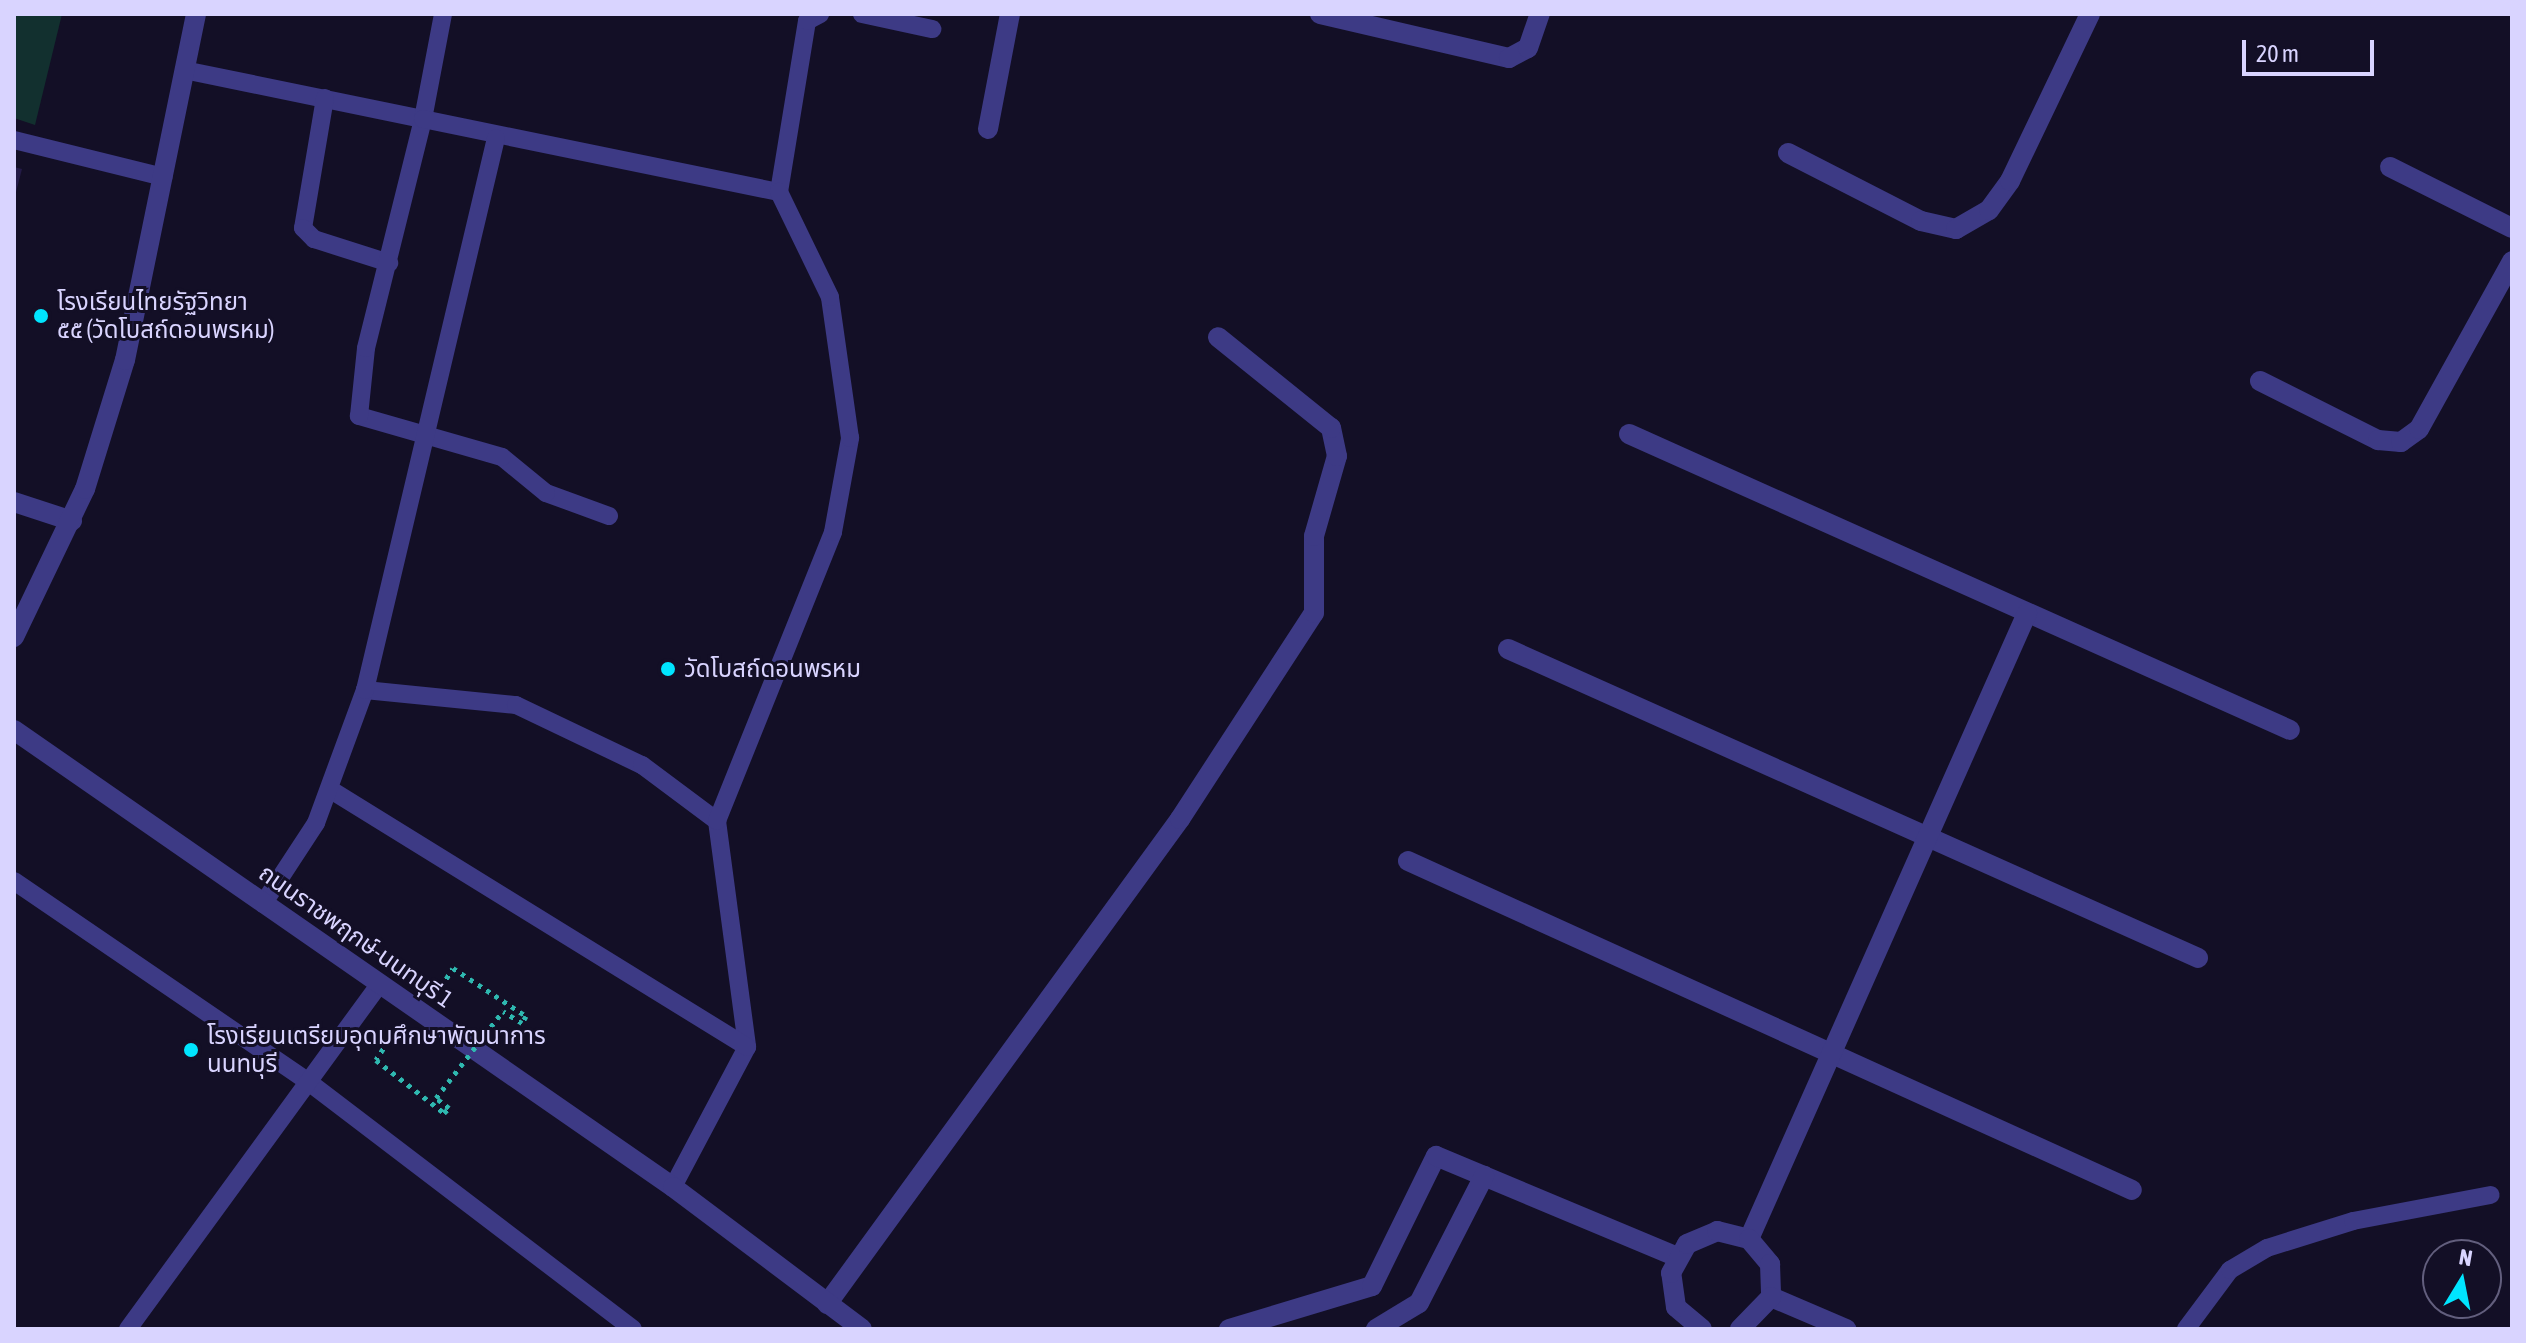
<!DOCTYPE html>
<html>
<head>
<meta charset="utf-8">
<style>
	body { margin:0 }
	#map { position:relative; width:2526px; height:1343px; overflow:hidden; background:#130f26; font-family:"Asap Condensed","Noto Sans Thai",sans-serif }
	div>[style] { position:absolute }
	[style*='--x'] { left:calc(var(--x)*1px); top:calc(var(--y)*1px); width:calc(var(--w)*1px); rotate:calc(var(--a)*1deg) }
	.green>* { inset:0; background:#12302f }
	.building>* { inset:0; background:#241b47 }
	.path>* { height:5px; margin-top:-2.5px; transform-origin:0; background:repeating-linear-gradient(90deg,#2fb8b0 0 4px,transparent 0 10px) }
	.service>* { height:18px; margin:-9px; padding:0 9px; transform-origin:9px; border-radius:9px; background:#3d3a85 }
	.minor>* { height:20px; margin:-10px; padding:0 10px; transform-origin:10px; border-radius:10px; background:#3d3a85 }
	.tertiary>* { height:20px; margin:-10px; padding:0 10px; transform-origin:10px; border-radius:10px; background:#3d3a85 }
	.path-bridge>* { height:5px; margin-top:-2.5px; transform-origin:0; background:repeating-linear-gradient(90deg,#2fb8b0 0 4px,transparent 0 10px) }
	.dots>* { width:22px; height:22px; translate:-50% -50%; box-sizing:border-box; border:4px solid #130f26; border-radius:50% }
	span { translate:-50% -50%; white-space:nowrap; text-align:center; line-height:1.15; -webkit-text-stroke:6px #130f26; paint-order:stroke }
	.poi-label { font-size:24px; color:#d9d4ff }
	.left { translate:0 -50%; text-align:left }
	.street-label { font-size:24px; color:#d9d4ff }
	.frame { position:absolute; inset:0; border:16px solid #d9d4ff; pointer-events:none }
	.north { position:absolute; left:2422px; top:1239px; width:80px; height:80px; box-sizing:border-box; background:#130f26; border:2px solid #625e7d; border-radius:50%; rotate:10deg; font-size:22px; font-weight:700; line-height:32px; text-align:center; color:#d9d4ff }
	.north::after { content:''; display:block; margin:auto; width:28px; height:36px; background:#00e5ff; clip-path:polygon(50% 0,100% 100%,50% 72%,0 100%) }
	.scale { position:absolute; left:2242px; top:40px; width:132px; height:36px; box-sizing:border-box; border:4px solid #d9d4ff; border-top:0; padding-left:10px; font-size:24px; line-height:28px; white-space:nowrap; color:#d9d4ff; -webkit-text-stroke:6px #130f26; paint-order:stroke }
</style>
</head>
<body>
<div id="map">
	<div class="green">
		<div style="clip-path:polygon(14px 14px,62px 14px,35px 125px,14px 118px)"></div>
	</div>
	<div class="building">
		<div style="clip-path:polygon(14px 167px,22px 169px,15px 196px,14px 196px)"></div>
	</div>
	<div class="path">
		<div style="--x:441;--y:987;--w:22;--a:-58"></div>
		<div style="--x:453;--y:968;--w:87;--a:33.3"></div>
		<div style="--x:526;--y:1016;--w:8;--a:120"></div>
		<div style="--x:522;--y:1023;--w:22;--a:-148"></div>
		<div style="--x:394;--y:1032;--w:33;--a:123"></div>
		<div style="--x:376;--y:1060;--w:86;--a:37.9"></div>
		<div style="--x:444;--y:1113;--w:7;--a:-45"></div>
		<div style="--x:449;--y:1108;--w:16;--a:-142"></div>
	</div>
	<div class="service">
		<div style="--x:862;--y:14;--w:72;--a:12.1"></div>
		<div style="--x:184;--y:70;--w:244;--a:11.6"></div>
		<div style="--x:423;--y:119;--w:107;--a:-79.2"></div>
		<div style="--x:325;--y:98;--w:132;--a:99.6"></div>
		<div style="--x:303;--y:228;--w:16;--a:45"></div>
		<div style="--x:314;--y:239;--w:79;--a:17.7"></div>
		<div style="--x:14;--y:140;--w:154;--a:13.9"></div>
		<div style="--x:609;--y:516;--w:67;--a:-159.9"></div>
		<div style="--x:546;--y:493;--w:57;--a:-140.7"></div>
		<div style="--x:502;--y:457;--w:149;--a:-164"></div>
		<div style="--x:359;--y:416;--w:68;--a:-84.1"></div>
		<div style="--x:366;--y:348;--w:236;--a:-76"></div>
		<div style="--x:423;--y:119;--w:363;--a:11.6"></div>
		<div style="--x:779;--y:192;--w:173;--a:-80.7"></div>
		<div style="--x:807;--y:21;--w:15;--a:-28"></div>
		<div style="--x:365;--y:690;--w:152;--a:5.7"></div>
		<div style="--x:516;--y:705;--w:140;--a:25.5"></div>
		<div style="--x:642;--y:765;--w:94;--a:36.7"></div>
		<div style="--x:717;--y:821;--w:228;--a:82.4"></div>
		<div style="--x:747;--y:1047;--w:158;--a:117.9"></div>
		<div style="--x:331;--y:790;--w:489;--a:31.7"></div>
		<div style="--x:717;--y:821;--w:311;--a:-68.1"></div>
		<div style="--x:833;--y:532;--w:96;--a:-79.7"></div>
		<div style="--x:850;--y:438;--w:142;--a:-98.1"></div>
		<div style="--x:830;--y:297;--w:117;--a:-115.9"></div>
		<div style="--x:14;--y:881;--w:358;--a:34.3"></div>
		<div style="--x:310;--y:1083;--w:406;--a:37.3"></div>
		<div style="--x:263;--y:904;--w:97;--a:-56.8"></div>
		<div style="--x:316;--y:823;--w:142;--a:-69.8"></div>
		<div style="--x:365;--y:690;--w:567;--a:-76.65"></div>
		<div style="--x:128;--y:1329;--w:428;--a:-53.9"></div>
		<div style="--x:2186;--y:1329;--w:74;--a:-53.3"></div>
		<div style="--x:2230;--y:1270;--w:43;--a:-30.7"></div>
		<div style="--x:2267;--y:1248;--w:90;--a:-17.4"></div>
		<div style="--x:2353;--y:1221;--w:140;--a:-10.7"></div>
	</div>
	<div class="minor">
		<div style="--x:1320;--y:14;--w:194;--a:13.1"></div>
		<div style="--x:1509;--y:58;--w:21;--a:-28"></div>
		<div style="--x:1528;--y:48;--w:36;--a:-71"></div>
		<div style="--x:988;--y:129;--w:117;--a:-79.2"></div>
		<div style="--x:1788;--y:153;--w:149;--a:27.1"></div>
		<div style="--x:1921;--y:221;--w:36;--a:13"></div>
		<div style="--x:1956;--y:229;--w:38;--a:-30"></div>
		<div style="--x:1989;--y:210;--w:36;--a:-54"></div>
		<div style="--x:2010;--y:181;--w:185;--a:-64.4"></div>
		<div style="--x:2390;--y:167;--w:136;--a:26.6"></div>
		<div style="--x:2260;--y:381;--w:132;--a:26.6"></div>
		<div style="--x:2378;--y:440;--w:23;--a:5"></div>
		<div style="--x:2401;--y:442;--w:22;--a:-36"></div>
		<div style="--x:2419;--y:429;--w:192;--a:-61"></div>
		<div style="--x:1629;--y:434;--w:724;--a:24.12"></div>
		<div style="--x:14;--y:502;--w:61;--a:18.1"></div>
		<div style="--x:1508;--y:649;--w:756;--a:24.12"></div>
		<div style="--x:1408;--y:861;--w:795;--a:24.44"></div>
		<div style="--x:1749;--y:1239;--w:685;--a:-66.05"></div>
		<div style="--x:1771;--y:1297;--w:82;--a:23.1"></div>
		<div style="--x:827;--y:1304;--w:600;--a:-53.95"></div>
		<div style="--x:1180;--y:819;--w:246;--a:-57"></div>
		<div style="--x:1314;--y:613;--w:77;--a:-90"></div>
		<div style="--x:1314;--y:536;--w:83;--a:-74"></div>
		<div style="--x:1337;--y:456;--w:29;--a:-102"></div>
		<div style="--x:1331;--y:428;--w:145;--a:-141.2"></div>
		<div style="--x:1229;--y:1329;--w:149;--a:-16.7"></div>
		<div style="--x:1372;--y:1286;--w:145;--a:-63.8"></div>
		<div style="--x:1436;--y:1156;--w:261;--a:22.7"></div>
		<div style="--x:1376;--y:1329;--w:50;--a:-31.2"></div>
		<div style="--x:1419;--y:1303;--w:143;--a:-62.9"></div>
		<div style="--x:1702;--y:1329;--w:34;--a:-140"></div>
		<div style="--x:1676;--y:1307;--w:34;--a:-98"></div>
		<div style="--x:1671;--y:1273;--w:33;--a:-61"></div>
		<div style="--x:1687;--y:1244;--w:33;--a:-23"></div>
		<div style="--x:1717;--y:1231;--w:33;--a:14"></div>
		<div style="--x:1749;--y:1239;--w:33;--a:50"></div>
		<div style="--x:1770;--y:1264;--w:33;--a:88"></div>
		<div style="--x:1771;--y:1297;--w:45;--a:134.1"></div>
	</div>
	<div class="tertiary">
		<div style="--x:14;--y:637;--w:164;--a:-64.4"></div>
		<div style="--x:85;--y:489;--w:135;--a:-72.8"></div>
		<div style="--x:125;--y:360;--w:353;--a:-78.4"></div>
		<div style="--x:14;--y:730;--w:802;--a:34.74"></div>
		<div style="--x:673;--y:1187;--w:236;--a:36.9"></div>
	</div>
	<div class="path-bridge">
		<div style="--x:436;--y:1098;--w:110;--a:-52.4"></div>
	</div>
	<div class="dots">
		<div style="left:41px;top:316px;background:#00e5ff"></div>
		<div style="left:668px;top:669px;background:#00e5ff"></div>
		<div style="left:191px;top:1050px;background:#00e5ff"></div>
	</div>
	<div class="poi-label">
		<span class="left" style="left:57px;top:316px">โรงเรียนไทยรัฐวิทยา<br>๕๕ (วัดโบสถ์ดอนพรหม)</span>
		<span class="left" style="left:684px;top:669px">วัดโบสถ์ดอนพรหม</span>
		<span class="left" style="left:207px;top:1050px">โรงเรียนเตรียมอุดมศึกษาพัฒนาการ<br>นนทบุรี</span>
	</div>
	<div class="street-label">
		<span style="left:356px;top:936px;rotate:35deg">ถนนราชพฤกษ์-นนทบุรี 1</span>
	</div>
	<div class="frame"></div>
	<div class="north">N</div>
	<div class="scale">20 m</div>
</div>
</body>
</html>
